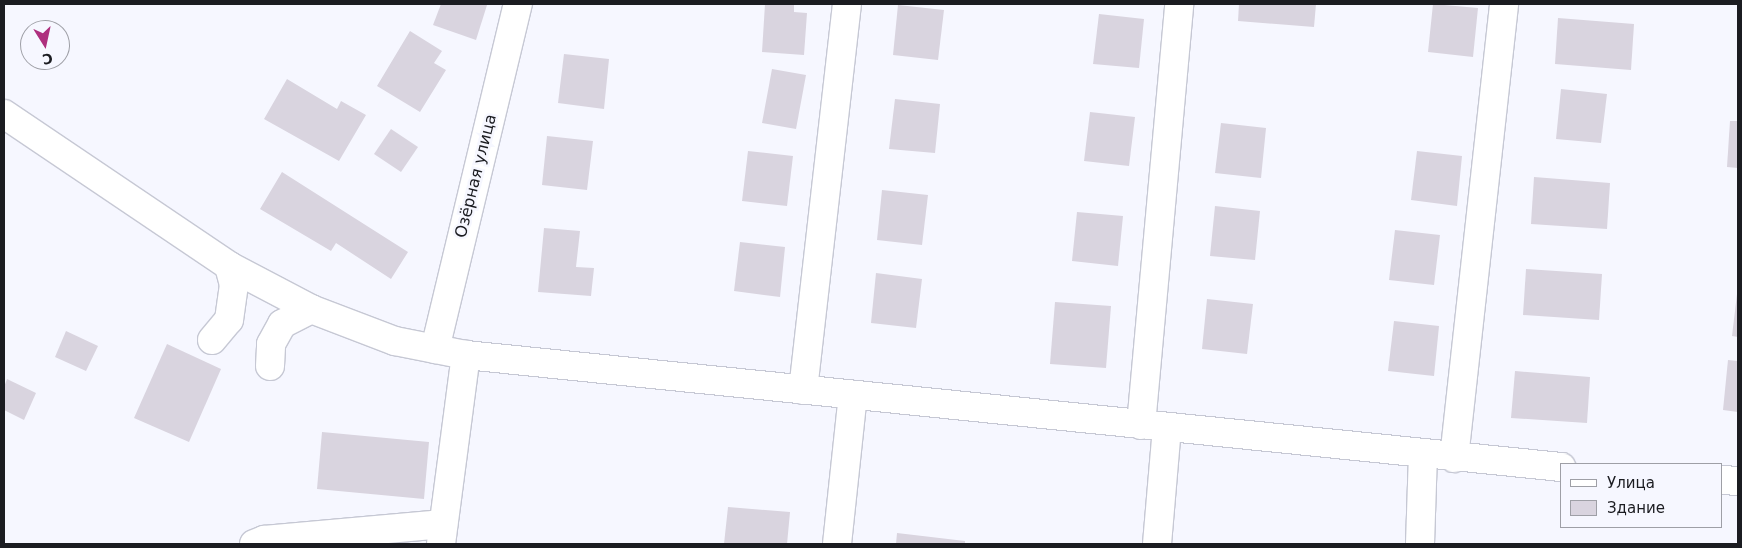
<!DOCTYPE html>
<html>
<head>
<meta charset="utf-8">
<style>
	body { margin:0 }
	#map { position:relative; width:1742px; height:548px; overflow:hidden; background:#f6f7ff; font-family:"DejaVu Sans",sans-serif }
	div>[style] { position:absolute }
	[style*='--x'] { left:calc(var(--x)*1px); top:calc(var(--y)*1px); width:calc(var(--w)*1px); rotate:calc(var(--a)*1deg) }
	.building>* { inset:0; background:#d9d4df }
	.roads { filter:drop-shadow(1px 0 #c6c8d4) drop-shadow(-1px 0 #c6c8d4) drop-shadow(0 1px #c6c8d4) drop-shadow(0 -1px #c6c8d4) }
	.minor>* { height:28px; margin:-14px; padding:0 14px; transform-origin:14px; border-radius:14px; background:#fff }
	span { translate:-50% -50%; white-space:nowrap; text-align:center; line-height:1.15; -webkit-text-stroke:5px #f6f7ff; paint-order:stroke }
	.street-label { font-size:16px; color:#1b1c21 }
	.frame { position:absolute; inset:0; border:5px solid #1b1c21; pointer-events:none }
	.legend { position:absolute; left:1560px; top:463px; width:162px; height:65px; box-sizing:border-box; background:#f6f7ff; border:1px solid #9e9fa6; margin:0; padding:6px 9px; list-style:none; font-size:15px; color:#1b1c21 }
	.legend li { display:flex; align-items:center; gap:10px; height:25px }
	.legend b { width:25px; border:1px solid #9e9fa6 }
	.north { position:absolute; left:20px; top:20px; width:50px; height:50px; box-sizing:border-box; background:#f6f7ff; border:1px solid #9e9fa6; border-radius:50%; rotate:170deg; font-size:14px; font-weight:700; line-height:20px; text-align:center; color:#1b1c21 }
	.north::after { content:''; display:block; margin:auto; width:18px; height:22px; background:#ae2f7e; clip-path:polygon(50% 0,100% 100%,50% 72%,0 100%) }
</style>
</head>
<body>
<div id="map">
	<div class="building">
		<div style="clip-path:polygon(441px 4px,487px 5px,476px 40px,433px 25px)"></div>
		<div style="clip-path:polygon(765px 4px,794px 4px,794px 12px,807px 13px,804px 55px,762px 52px)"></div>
		<div style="clip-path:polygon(1239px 4px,1316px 4px,1314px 27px,1238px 21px)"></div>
		<div style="clip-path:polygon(1433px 4px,1478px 8px,1473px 57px,1428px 52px)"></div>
		<div style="clip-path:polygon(898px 5px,944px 10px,938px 60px,893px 55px)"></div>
		<div style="clip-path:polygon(1099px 14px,1144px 19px,1139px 68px,1093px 64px)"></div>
		<div style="clip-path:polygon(1558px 18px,1634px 24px,1631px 70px,1555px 64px)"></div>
		<div style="clip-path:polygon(410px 31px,442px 51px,434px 63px,446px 70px,420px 112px,377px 86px)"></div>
		<div style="clip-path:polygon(564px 54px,609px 59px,604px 109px,558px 103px)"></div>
		<div style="clip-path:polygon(772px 69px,806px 75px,796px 129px,762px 123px)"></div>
		<div style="clip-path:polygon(287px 79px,337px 109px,341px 101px,366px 115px,339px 161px,264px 119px)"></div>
		<div style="clip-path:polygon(1561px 89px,1607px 94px,1601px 143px,1556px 139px)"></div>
		<div style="clip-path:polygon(895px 99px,940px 104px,935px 153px,889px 149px)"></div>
		<div style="clip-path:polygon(1090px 112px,1135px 117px,1129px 166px,1084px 161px)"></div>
		<div style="clip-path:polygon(1730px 121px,1738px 121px,1738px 168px,1727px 167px)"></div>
		<div style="clip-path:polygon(1221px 123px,1266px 128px,1261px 178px,1215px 173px)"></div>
		<div style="clip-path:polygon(391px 129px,418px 147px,401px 172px,374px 154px)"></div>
		<div style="clip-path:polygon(547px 136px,593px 141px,587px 190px,542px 185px)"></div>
		<div style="clip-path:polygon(748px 151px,793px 156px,787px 206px,742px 201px)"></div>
		<div style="clip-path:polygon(1417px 151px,1462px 156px,1457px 206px,1411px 200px)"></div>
		<div style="clip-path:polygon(282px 172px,408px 252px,391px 279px,336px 243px,331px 251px,260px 209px)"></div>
		<div style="clip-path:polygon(1534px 177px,1610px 183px,1607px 229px,1531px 224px)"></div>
		<div style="clip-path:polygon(882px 190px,928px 195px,922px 245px,877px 240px)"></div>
		<div style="clip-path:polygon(1215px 206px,1260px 211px,1255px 260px,1210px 256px)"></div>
		<div style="clip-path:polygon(1077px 212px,1123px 216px,1118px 266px,1072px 261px)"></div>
		<div style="clip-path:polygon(544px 228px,580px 231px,576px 267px,594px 268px,591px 296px,538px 292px)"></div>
		<div style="clip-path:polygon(1395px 230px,1440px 235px,1434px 285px,1389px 280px)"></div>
		<div style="clip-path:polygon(740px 242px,785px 247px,780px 297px,734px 291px)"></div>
		<div style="clip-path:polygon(1526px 269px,1602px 274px,1599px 320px,1523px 315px)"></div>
		<div style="clip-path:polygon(876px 273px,922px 279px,916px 328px,871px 323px)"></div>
		<div style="clip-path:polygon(1737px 294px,1738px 294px,1738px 337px,1732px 336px)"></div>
		<div style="clip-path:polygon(1207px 299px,1253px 304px,1247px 354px,1202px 349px)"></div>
		<div style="clip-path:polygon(1055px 302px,1111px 306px,1106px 368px,1050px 364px)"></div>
		<div style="clip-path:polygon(1394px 321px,1439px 326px,1434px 376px,1388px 371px)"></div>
		<div style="clip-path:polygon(66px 331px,98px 346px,86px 371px,55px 357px)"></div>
		<div style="clip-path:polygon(167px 344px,221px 369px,189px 442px,134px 418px)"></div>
		<div style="clip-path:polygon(1728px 360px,1738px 361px,1738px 412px,1723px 410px)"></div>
		<div style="clip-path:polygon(1515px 371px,1590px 377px,1587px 423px,1511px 418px)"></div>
		<div style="clip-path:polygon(7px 379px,36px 393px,24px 420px,4px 410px,4px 387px)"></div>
		<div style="clip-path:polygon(322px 432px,429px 442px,424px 499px,317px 489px)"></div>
		<div style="clip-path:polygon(728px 507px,790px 512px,787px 544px,724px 544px)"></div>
		<div style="clip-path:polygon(897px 533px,965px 541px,965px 544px,896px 544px)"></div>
	</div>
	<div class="roads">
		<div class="minor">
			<div style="--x:4;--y:114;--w:272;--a:34"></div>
			<div style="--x:229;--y:266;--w:93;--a:27.7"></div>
			<div style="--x:311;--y:309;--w:90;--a:20.9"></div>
			<div style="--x:395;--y:341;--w:72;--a:11.2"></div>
			<div style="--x:466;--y:355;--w:1101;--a:5.84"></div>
			<div style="--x:212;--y:340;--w:26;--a:-50"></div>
			<div style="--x:229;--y:320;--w:35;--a:-82"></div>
			<div style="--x:234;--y:285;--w:20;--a:-105"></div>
			<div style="--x:435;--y:349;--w:355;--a:-76.5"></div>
			<div style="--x:270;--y:366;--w:22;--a:-87"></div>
			<div style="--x:271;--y:344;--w:23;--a:-61"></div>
			<div style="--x:282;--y:324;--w:33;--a:-27"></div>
			<div style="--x:803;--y:390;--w:388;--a:-83.5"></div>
			<div style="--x:1141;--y:425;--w:423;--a:-84.8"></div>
			<div style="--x:1454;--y:458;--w:457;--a:-83.7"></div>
			<div style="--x:1721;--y:480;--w:17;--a:3"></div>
			<div style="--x:254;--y:544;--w:11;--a:-22"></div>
			<div style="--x:264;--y:540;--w:180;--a:-5.1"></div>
			<div style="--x:441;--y:544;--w:191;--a:-82.5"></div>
			<div style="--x:837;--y:544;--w:150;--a:-83.9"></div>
			<div style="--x:1157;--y:544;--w:116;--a:-85.1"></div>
			<div style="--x:1420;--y:544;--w:90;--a:-88.1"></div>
		</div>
	</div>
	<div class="street-label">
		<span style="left:476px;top:176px;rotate:-76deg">Озёрная улица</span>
	</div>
	<div class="frame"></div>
	<ul class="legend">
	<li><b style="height:6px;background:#fff"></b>Улица</li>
	<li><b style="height:14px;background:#d9d4df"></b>Здание</li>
	</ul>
	<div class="north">С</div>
</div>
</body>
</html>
